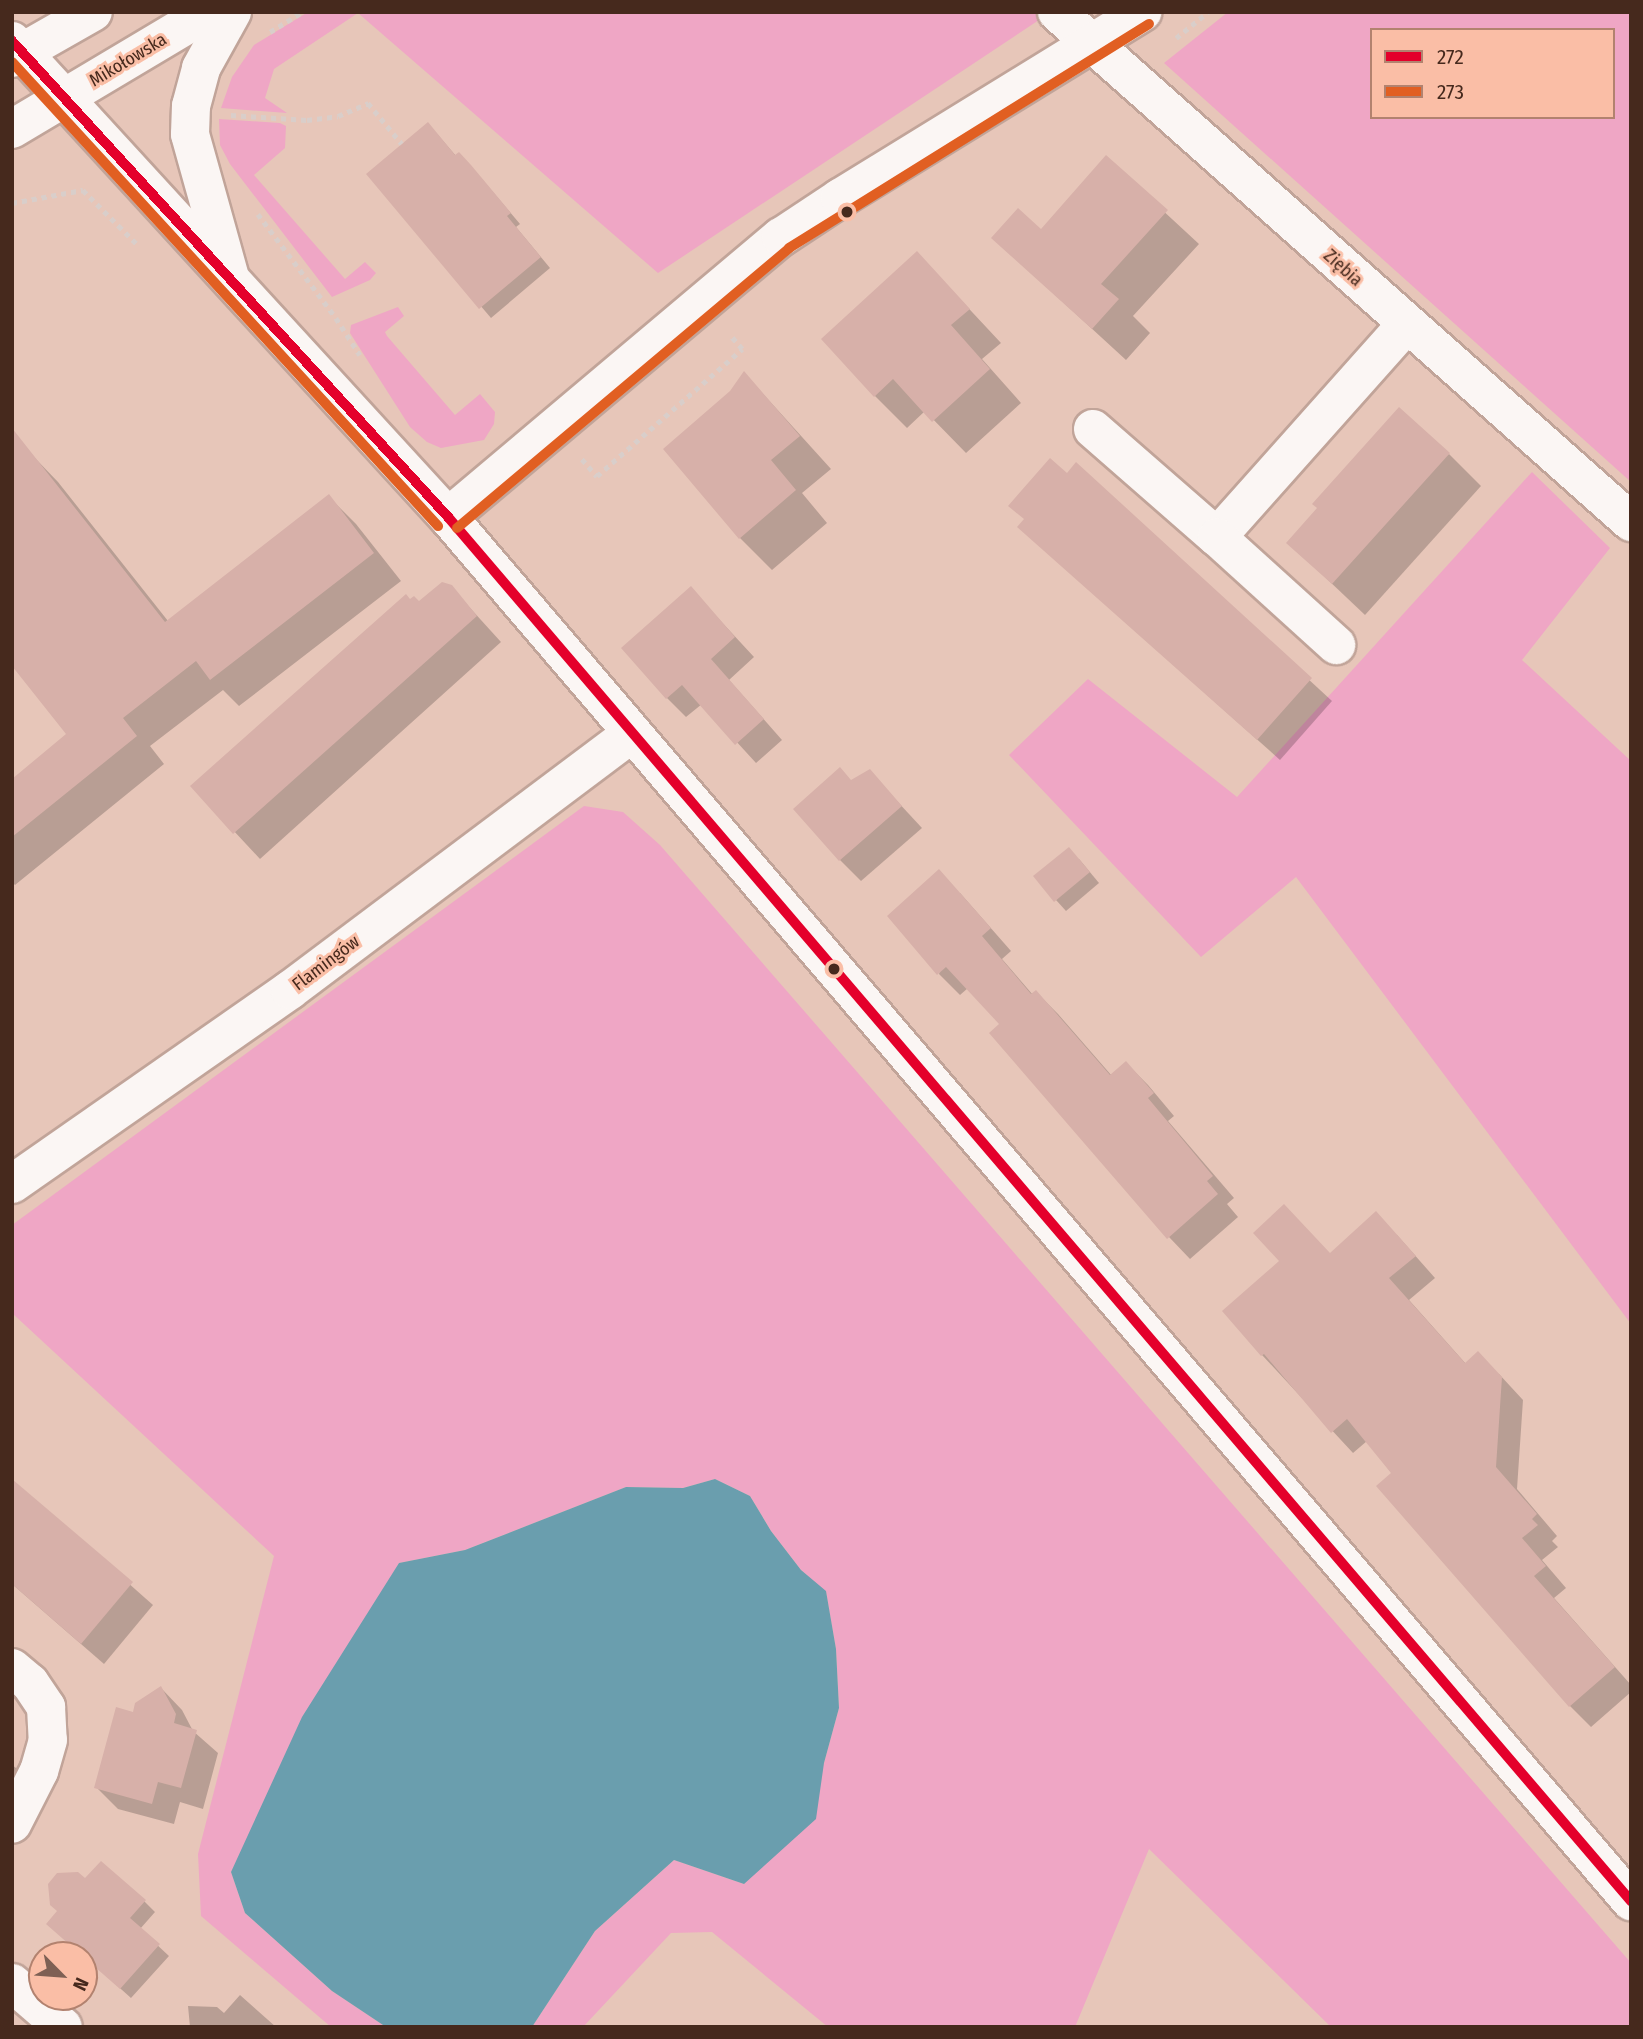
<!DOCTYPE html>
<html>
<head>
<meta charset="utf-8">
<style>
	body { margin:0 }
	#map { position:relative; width:1643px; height:2039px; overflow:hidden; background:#e7c6b9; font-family:"Fira Sans Condensed",sans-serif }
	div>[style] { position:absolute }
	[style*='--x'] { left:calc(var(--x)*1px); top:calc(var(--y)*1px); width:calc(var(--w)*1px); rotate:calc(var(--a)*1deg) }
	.green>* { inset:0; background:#efa6c5 }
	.water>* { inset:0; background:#6a9eae }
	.shadow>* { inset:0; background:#0003 }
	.building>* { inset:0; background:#d7b0a9 }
	.path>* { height:4.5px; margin-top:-2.25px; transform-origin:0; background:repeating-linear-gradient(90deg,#d9ceca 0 5px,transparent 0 10px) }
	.roads { filter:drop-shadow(2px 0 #c1a499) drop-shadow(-2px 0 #c1a499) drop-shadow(0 2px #c1a499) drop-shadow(0 -2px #c1a499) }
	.minor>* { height:38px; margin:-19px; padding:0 19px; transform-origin:19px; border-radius:19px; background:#fbf6f4 }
	.major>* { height:38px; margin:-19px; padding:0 19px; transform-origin:19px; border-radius:19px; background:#fbf6f4 }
	.bus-1>* { height:10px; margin:-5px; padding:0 5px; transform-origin:5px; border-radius:5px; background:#e4002b }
	.bus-2>* { height:10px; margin:-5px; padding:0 5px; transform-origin:5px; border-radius:5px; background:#e15f22 }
	.dots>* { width:19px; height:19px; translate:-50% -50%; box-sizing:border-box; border:4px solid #fabea6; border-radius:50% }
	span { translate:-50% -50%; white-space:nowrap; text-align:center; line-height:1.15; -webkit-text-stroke:6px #fabea6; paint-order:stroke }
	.street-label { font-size:18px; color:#46291d }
	.frame { position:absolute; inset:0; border:14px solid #46291d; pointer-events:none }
	.legend { position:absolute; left:1370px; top:28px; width:245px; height:91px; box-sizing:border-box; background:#fabea6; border:2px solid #b2826f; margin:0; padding:9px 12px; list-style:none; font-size:21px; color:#46291d }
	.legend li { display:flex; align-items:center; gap:14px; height:35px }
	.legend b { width:35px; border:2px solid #b2826f }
	.north { position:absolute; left:28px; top:1941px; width:70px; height:70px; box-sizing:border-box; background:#fabea6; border:2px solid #b2826f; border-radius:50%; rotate:115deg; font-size:19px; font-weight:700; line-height:28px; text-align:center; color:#46291d }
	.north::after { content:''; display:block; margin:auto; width:24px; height:32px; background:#7e6054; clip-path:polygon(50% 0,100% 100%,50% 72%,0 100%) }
</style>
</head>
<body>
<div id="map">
	<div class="green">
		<div style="clip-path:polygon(308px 12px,1036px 12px,1042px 18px,658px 273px,358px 13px,274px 69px,265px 98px,287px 113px,221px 108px,232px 77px,254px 45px)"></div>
		<div style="clip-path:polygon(evenodd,1228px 12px,1631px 12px,1631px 482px,1164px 63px,1228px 12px,1372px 30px,1613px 30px,1613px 117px,1372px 117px,1372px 30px)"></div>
		<div style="clip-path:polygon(219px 119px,280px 123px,286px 126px,285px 148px,254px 175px,345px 279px,365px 262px,376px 273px,370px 280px,332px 297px,230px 164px,220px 145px)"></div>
		<div style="clip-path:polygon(398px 307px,404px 316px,385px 332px,387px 336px,455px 415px,480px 394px,495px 412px,494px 424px,484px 440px,441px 448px,427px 442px,410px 427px,350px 333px,351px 325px)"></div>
		<div style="clip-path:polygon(1532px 472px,1610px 548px,1522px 660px,1631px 761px,1631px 1324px,1296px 877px,1201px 957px,1009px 755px,1088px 679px,1237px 797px)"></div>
		<div style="clip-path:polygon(584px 806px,623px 812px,660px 845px,1631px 1963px,1631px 2027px,1331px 2027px,1149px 1849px,1075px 2027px,828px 2027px,712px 1932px,671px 1933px,583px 2027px,532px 2027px,595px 1931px,674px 1860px,744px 1884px,824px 1763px,839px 1708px,836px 1649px,826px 1592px,801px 1570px,771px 1531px,750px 1496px,715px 1479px,683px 1488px,626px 1487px,465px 1550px,399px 1563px,231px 1872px,245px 1913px,332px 1991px,386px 2027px,331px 2027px,201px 1916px,198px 1854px,274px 1556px,12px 1313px,12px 1225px)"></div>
	</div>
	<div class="water">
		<div style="clip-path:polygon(715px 1479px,750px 1496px,771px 1531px,801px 1570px,826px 1591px,836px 1649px,839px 1708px,824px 1763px,816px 1819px,744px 1884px,674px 1860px,595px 1931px,532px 2027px,386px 2027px,332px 1991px,245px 1913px,231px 1872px,302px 1717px,399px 1563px,465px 1550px,626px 1487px,683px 1488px)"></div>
	</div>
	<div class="shadow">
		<div style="clip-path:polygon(438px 135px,456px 156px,481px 178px,520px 224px,516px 227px,550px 268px,491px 318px,369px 175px)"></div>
		<div style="clip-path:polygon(1106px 158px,1199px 244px,1133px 316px,1150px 333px,1126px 360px,993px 238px,1041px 231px)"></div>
		<div style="clip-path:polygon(917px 253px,1001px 343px,982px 359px,1021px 403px,966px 453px,925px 411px,907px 428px,875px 396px)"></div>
		<div style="clip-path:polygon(744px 373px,831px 469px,802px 493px,827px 523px,772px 570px,740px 538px,732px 392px)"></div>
		<div style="clip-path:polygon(31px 454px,58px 482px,168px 621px,329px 497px,356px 524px,401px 581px,239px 706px,223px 690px,150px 746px,164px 764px,15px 885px,12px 882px,12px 782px,68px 735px)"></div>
		<div style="clip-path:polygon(1449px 454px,1481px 486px,1365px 615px,1289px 543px)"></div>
		<div style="clip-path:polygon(1076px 465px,1332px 701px,1280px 760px,1019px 527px)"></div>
		<div style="clip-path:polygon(451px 587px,501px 642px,260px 859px,192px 786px,411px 601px,419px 603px)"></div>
		<div style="clip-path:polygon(691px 589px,754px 657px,729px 680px,782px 740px,756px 763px,702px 704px,686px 717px,667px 698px)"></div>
		<div style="clip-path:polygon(870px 772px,922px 828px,861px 881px,840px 860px,852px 782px)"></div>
		<div style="clip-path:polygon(1079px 859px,1099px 883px,1066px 911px,1056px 900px)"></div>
		<div style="clip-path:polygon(960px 893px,1011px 951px,1002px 959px,1033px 995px,1036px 992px,1058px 1014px,1112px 1076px,1126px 1063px,1148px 1085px,1174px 1116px,1168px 1121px,1234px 1198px,1227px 1204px,1238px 1217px,1190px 1259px,1169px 1237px,1001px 1025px,968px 988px,960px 995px,939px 974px)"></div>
		<div style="clip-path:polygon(1397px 1235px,1435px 1278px,1409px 1300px,1466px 1364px,1499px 1374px,1523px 1400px,1517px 1489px,1557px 1536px,1552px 1541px,1558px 1547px,1542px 1560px,1566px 1588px,1554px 1598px,1631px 1685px,1631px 1692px,1591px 1727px,1570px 1706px,1367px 1441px,1353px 1453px,1262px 1355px,1330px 1255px)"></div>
		<div style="clip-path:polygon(12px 1480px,153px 1605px,104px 1664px,12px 1584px)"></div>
		<div style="clip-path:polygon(161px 1688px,182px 1710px,193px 1731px,218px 1753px,203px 1809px,180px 1802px,174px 1824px,118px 1809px,96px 1787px,134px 1714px)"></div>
		<div style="clip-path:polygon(12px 1765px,16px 1768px,31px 1783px,12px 1778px)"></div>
		<div style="clip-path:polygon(86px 1881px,144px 1901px,155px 1912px,140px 1929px,169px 1956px,131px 1998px,84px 1956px)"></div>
		<div style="clip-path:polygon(240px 1995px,276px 2027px,190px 2027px,188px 2006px,217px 2007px,224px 2013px)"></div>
	</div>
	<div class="building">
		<div style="clip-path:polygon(428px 122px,455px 155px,459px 152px,471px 165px,511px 213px,507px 216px,541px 257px,479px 309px,366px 174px)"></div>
		<div style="clip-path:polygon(1106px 155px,1168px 210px,1101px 284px,1119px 299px,1092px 329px,991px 238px,1018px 208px,1041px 229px)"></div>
		<div style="clip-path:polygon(917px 251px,970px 309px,951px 325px,990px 369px,932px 422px,893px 379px,874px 397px,821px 339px)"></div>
		<div style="clip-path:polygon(744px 371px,800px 436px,771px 460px,796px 490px,739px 539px,663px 449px,730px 391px)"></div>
		<div style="clip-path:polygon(1399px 407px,1450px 453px,1332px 584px,1286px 543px,1317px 508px,1312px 504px)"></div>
		<div style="clip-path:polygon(12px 428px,165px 622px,329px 494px,374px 553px,210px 680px,196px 661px,123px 718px,137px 736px,12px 837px,12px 779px,66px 734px,12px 666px)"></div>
		<div style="clip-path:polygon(1050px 458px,1067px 473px,1076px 462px,1312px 678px,1257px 740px,1017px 527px,1024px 519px,1008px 506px)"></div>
		<div style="clip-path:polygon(442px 582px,452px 585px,477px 616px,233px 834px,190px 786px,406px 594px,410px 599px,414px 596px,419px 601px)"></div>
		<div style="clip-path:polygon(691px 586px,735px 637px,711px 659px,764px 719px,735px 745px,682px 685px,666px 699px,621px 648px)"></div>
		<div style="clip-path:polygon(840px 767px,851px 780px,870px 769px,902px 806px,839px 861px,793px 809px)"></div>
		<div style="clip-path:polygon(1069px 847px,1090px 872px,1054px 902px,1033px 876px)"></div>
		<div style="clip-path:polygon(939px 869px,991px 928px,982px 936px,1031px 994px,1036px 990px,1110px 1075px,1126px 1061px,1154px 1093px,1148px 1098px,1213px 1176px,1207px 1181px,1218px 1194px,1167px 1239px,989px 1033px,999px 1024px,946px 967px,937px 975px,887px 916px)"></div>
		<div style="clip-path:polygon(1284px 1204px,1330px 1253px,1376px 1211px,1416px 1256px,1389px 1278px,1465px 1363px,1478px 1351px,1502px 1377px,1496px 1467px,1537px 1514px,1532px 1519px,1538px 1525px,1522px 1538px,1546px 1566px,1534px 1576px,1615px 1667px,1569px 1707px,1376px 1486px,1391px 1473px,1347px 1419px,1331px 1433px,1264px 1354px,1261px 1356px,1222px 1311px,1279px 1261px,1253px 1233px)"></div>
		<div style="clip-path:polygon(12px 1479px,133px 1582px,81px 1644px,12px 1584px)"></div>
		<div style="clip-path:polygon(161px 1686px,176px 1714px,174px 1723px,197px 1730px,181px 1788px,158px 1782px,152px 1804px,94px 1788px,116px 1707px,133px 1712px,135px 1703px)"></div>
		<div style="clip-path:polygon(101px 1861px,146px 1900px,130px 1918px,160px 1944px,120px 1989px,46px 1924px,57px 1911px,50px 1905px,48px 1884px,57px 1873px,78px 1872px,85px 1878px)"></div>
	</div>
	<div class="path">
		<div style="--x:270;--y:32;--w:38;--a:-32"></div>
		<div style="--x:1176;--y:38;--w:41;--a:-39.1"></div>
		<div style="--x:231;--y:115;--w:76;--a:3.8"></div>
		<div style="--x:307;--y:120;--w:31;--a:-7"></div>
		<div style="--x:338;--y:116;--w:33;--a:-23"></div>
		<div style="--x:368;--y:103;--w:53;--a:50.3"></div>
		<div style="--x:12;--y:203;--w:72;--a:-10.4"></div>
		<div style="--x:83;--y:190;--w:76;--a:45"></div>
		<div style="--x:258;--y:214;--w:130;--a:53.1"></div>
		<div style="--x:336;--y:318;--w:44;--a:57"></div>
		<div style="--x:582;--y:459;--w:23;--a:49"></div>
		<div style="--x:597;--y:476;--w:193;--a:-41.2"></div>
		<div style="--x:742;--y:349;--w:18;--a:-131"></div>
	</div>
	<div class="roads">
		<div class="minor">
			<div style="--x:1057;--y:12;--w:768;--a:41.62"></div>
			<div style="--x:12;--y:41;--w:646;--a:47.51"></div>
			<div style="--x:448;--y:517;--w:1821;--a:49.48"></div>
			<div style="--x:229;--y:274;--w:145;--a:-105.6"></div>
			<div style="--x:190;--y:134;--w:28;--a:-88"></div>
			<div style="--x:191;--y:106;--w:39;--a:-75"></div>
			<div style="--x:201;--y:68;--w:64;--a:-61"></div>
			<div style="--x:1093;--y:429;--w:164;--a:41.1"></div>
			<div style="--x:1217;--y:537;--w:285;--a:-48.3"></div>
			<div style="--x:448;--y:517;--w:435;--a:-40.1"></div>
			<div style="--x:781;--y:237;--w:71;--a:-33.5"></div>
			<div style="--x:840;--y:198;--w:355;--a:-31.6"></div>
			<div style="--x:1217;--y:537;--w:161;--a:42.2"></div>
			<div style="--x:12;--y:1184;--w:339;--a:-34.9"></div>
			<div style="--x:290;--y:990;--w:428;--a:-36.9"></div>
			<div style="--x:12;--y:1668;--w:23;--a:40"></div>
			<div style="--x:30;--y:1683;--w:29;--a:56"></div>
			<div style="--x:46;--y:1707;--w:33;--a:87"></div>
			<div style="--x:48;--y:1740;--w:32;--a:106"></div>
			<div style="--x:39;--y:1771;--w:59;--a:117"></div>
			<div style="--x:12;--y:1983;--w:67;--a:40.8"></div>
		</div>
		<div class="major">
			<div style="--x:12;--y:58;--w:93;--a:-29.6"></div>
			<div style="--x:12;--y:129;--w:228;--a:-30.8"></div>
		</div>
	</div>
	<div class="bus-1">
		<div style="--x:12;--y:41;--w:646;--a:47.51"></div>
		<div style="--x:448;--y:517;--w:1821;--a:49.48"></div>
	</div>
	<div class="bus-2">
		<div style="--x:12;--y:62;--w:630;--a:47.44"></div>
		<div style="--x:457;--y:528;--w:434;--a:-40.1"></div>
		<div style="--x:789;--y:248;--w:424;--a:-31.9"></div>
	</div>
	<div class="dots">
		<div style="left:847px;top:212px;background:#46291d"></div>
		<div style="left:834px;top:969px;background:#46291d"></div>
	</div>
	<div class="street-label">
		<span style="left:128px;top:60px;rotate:-31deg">Mikołowska</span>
		<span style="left:1343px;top:268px;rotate:42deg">Ziębia</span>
		<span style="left:326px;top:963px;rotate:-37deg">Flamingów</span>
	</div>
	<div class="frame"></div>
	<ul class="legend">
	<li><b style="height:9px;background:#e4002b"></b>272</li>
	<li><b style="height:9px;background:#e15f22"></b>273</li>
	</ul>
	<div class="north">N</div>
</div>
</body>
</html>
